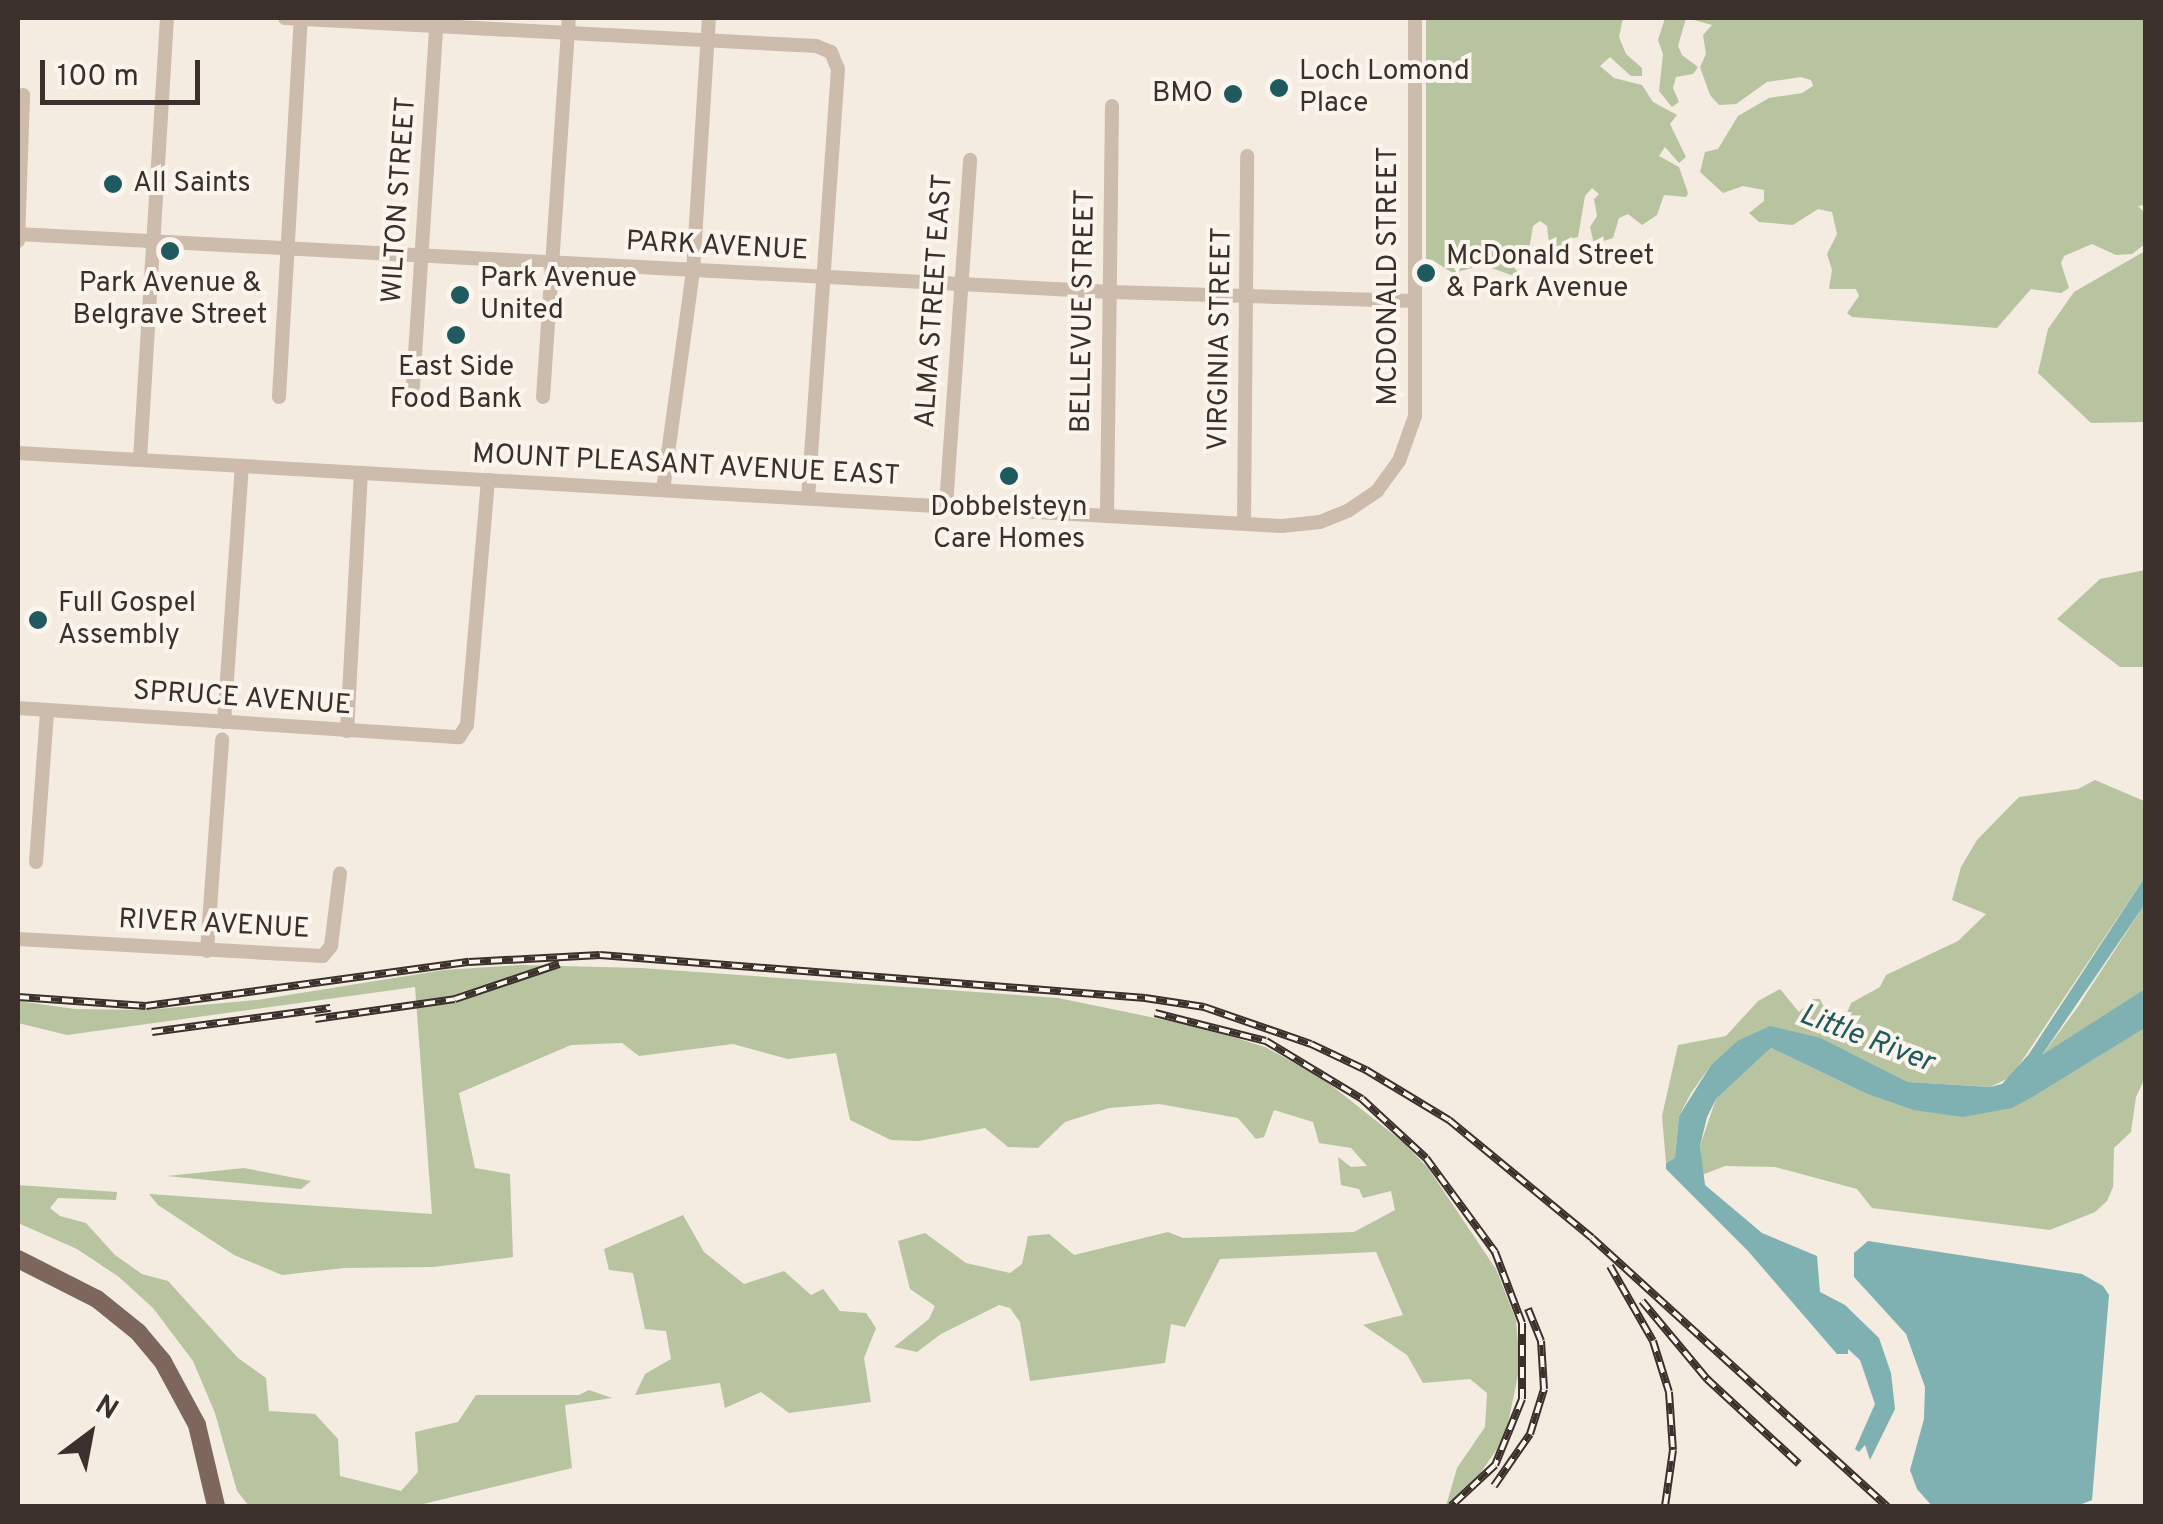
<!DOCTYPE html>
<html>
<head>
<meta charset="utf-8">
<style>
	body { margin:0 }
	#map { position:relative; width:2163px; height:1524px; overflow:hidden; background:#f4ebe1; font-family:Overpass,sans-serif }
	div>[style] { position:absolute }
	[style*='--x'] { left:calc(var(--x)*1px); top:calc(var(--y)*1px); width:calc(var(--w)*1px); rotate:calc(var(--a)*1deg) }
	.green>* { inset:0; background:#b8c4a0 }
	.water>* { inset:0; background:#7fb0b2 }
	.minor>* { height:14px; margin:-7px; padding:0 7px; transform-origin:7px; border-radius:7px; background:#cdbbac }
	.major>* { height:18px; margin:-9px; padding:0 9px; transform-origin:9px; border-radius:9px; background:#7d675c }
	.rail>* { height:8px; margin-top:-4px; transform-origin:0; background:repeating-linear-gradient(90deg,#fbf5ee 0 11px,#3b302b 0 22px); box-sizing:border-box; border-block:2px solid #3b302b }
	.dots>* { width:28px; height:28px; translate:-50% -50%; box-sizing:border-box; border:5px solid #fbf5ee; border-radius:50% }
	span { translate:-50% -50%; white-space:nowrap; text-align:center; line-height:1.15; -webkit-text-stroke:8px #fbf5ee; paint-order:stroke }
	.poi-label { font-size:28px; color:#3b302b }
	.left { translate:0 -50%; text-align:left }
	.right { translate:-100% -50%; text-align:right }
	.street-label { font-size:28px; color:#3b302b }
	.water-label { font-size:30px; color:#1f5a5e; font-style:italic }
	.frame { position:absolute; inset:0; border:20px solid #3b302b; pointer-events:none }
	.north { position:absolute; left:40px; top:1384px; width:100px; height:100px; -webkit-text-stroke:8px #fbf5ee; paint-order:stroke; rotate:32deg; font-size:28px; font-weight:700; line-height:40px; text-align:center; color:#3b302b }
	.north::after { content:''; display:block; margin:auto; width:35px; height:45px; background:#3b302b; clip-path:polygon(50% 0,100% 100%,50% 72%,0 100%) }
	.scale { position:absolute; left:40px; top:60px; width:160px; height:45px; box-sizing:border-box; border:5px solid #3b302b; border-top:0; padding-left:12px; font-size:30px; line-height:35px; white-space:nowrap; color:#3b302b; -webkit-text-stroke:8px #fbf5ee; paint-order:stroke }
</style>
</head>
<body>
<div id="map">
	<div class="green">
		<div style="clip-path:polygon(1426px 18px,1623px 18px,1619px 37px,1626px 54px,1642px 68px,1642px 76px,1631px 76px,1610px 57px,1600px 66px,1614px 78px,1642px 85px,1653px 102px,1677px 115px,1670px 124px,1686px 157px,1679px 163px,1665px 147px,1659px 156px,1679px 167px,1688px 193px,1686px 197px,1664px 195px,1657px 215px,1642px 225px,1628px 214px,1619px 218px,1613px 238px,1594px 244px,1590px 227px,1597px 216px,1594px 199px,1599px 194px,1592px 188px,1585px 196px,1578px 237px,1570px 239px,1559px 255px,1550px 252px,1547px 226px,1540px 221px,1533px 226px,1529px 250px,1513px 255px,1509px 262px,1518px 272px,1514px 276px,1483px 265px,1453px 273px,1432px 260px,1426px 269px)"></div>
		<div style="clip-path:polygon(1665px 18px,1686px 18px,1678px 46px,1682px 55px,1698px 67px,1693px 74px,1676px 77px,1673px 88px,1679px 102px,1672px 107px,1659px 91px,1663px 54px,1658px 40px)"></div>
		<div style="clip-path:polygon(1687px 18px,2145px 18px,2146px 205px,2138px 206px,2145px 213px,2145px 244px,2132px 254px,2116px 255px,2092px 244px,2064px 256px,2061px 263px,2069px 288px,2061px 293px,2031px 289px,1997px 328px,1852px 317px,1847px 313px,1859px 296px,1856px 289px,1829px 289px,1832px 270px,1827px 254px,1837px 234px,1832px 212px,1818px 209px,1793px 225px,1759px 222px,1749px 213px,1764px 201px,1764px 190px,1743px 186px,1723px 193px,1700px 172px,1705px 152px,1718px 149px,1738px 116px,1769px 98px,1802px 93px,1813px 86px,1811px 80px,1801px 77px,1767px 82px,1736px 104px,1719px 105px,1710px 95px,1700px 67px,1706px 54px,1703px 35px,1712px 25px)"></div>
		<div style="clip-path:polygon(2145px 251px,2145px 422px,2091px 423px,2038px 373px,2048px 329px,2074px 292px)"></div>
		<div style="clip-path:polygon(2145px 570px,2145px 667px,2120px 667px,2057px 619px,2100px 579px)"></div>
		<div style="clip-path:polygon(2095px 780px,2144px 801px,2145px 877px,2011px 1077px,1990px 1087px,1908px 1082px,1821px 1038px,1737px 1041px,1711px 1065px,1691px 1093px,1679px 1116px,1675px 1158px,1666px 1163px,1662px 1116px,1678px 1045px,1726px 1036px,1758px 1001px,1780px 989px,1799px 1012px,1813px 999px,1820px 999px,1829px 1018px,1844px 1020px,1851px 1003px,1880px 987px,1886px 975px,1958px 941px,1986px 914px,1952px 900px,1961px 867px,1977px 840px,2019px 797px,2078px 789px)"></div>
		<div style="clip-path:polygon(2145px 904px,2145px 991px,2040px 1058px,2077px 1008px)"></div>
		<div style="clip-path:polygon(521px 965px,641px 968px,1058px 998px,1204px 1028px,1265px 1047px,1322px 1078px,1403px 1142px,1428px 1168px,1496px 1269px,1516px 1320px,1520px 1366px,1507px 1428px,1497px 1449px,1468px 1491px,1446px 1506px,1457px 1468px,1485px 1427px,1487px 1393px,1470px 1379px,1423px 1383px,1407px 1355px,1363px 1325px,1403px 1315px,1376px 1252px,1220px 1259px,1185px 1327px,1171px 1324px,1165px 1363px,1030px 1381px,1020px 1322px,1010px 1308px,999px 1305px,941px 1334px,917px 1352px,894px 1347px,929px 1319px,935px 1306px,910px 1289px,898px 1241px,925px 1233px,966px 1263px,1010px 1273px,1022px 1264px,1028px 1236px,1049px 1234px,1074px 1255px,1168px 1232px,1183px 1238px,1354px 1232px,1395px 1210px,1391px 1191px,1363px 1198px,1359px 1189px,1341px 1185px,1338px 1157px,1351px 1167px,1367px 1166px,1351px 1148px,1319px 1143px,1313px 1122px,1274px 1110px,1264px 1137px,1256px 1139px,1238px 1118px,1159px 1104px,1109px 1108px,1065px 1122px,1038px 1148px,1008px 1147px,985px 1128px,919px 1141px,891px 1140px,850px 1120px,836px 1053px,788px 1059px,733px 1044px,639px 1056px,622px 1043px,571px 1045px,459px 1093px,475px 1168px,510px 1174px,513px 1257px,433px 1267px,344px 1268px,282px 1275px,234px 1255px,158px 1205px,149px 1194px,432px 1214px,415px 987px,67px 1035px,18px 1023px,18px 1001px,75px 1009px,147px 1010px,257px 1000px,444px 970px)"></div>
		<div style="clip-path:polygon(2145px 1028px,2145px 1078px,2136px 1097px,2131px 1132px,2114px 1148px,2113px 1187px,2107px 1201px,2095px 1212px,2050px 1230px,1872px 1208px,1857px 1189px,1775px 1167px,1725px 1166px,1702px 1175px,1700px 1146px,1716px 1099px,1771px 1048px,1867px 1094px,1913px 1110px,2036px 1095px)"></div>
		<div style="clip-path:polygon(244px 1168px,311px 1181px,301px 1189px,167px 1176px)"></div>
		<div style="clip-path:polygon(18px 1185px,117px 1192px,116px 1200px,58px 1198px,50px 1208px,60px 1216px,86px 1223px,115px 1255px,142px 1274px,168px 1281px,238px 1358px,266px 1378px,269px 1411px,315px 1414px,338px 1439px,340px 1476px,401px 1491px,418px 1472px,415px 1432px,458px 1422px,476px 1395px,579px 1395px,589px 1390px,612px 1398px,565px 1405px,572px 1468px,415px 1506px,249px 1506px,237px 1491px,215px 1413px,193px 1361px,153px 1308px,119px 1277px,77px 1249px,18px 1223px)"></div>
		<div style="clip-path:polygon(683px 1215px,704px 1252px,744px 1284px,784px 1271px,811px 1295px,823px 1289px,840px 1311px,866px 1313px,876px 1328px,864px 1358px,871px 1402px,789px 1413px,761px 1392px,725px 1408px,720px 1383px,635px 1395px,645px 1374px,671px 1359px,666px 1331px,645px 1329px,633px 1273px,609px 1270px,604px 1249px)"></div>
	</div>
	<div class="water">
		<div style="clip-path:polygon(2145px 877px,2145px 904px,2042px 1055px,2142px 991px,2145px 991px,2145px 1028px,2036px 1095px,2012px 1108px,1963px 1117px,1913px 1110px,1867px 1094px,1771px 1048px,1716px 1099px,1707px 1117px,1700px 1146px,1705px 1185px,1762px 1233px,1817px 1256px,1820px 1292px,1845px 1305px,1879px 1338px,1891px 1373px,1895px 1409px,1870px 1460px,1865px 1445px,1859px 1452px,1855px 1449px,1875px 1404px,1860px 1360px,1848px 1349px,1848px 1354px,1837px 1354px,1748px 1251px,1666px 1169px,1666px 1163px,1675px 1158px,1679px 1116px,1711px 1065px,1737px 1041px,1770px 1026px,1821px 1038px,1908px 1082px,1990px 1087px,2002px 1084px,2029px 1054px)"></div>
		<div style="clip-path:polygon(1868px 1241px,2082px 1274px,2103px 1286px,2109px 1295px,2092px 1500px,2077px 1506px,1932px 1506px,1917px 1489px,1910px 1470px,1924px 1419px,1925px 1387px,1906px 1334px,1854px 1277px,1854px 1253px)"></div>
	</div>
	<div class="minor">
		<div style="--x:285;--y:18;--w:532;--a:3.02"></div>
		<div style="--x:816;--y:46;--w:16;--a:22"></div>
		<div style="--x:831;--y:52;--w:18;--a:68"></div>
		<div style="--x:838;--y:69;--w:430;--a:94"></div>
		<div style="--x:18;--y:234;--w:1095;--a:3.04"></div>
		<div style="--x:1111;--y:292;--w:303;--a:1.7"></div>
		<div style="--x:18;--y:241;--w:146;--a:-88"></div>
		<div style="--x:413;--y:386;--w:369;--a:-86.3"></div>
		<div style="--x:279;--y:397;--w:380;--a:-86.7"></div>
		<div style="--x:543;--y:397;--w:380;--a:-86.1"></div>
		<div style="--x:18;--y:453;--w:1266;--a:3.31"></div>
		<div style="--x:1282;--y:526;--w:38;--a:-6"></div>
		<div style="--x:1320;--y:522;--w:31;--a:-22"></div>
		<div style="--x:1349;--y:510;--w:34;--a:-34"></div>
		<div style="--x:1377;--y:491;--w:37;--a:-54"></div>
		<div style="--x:1399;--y:461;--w:48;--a:-70.4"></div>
		<div style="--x:1415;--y:416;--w:398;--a:-90"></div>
		<div style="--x:140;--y:459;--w:442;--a:-86.5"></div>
		<div style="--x:663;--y:490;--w:221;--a:-82.2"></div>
		<div style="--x:693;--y:271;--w:254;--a:-86.4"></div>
		<div style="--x:946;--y:506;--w:347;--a:-86"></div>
		<div style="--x:1107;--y:516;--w:410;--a:-89.3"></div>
		<div style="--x:1244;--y:522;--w:366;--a:-89.5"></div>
		<div style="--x:18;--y:708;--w:442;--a:3.8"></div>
		<div style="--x:459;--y:737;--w:14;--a:-56"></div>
		<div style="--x:467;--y:725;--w:246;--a:-85.1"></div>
		<div style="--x:224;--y:722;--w:257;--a:-86"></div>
		<div style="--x:347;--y:731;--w:258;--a:-86.9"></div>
		<div style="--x:36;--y:862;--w:151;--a:-85.8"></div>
		<div style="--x:18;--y:939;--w:305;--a:3.2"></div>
		<div style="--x:323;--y:956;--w:13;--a:-51"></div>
		<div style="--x:331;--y:946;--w:73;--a:-82.9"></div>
		<div style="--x:207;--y:951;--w:212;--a:-85.9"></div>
	</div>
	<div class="major">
		<div style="--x:18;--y:1259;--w:89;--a:26.9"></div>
		<div style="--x:97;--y:1299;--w:53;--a:38.8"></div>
		<div style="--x:138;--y:1332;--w:39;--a:50"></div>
		<div style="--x:163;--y:1362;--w:72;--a:61.6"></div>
		<div style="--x:197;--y:1425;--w:83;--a:76.8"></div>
	</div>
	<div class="rail">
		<div style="--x:18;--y:997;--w:128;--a:4"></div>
		<div style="--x:146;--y:1006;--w:326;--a:-7.8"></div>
		<div style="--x:469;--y:962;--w:131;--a:-3.1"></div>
		<div style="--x:600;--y:955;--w:547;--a:4.51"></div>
		<div style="--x:1145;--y:998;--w:60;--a:8.7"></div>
		<div style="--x:1204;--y:1007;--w:113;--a:19.1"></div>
		<div style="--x:1311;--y:1044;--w:61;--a:25.3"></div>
		<div style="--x:1366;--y:1070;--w:97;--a:31.1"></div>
		<div style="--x:1449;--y:1120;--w:185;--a:39.5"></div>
		<div style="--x:1592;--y:1238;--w:399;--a:42.3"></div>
		<div style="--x:1155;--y:1013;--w:114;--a:14.2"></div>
		<div style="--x:1266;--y:1041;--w:112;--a:31.1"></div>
		<div style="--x:1362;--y:1099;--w:87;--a:42.7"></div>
		<div style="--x:1426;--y:1158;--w:117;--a:53.7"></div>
		<div style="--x:1495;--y:1252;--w:76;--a:69.2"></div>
		<div style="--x:1522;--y:1323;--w:76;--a:90"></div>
		<div style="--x:1522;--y:1399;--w:71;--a:112.2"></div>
		<div style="--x:1495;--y:1465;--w:60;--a:137"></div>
		<div style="--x:315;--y:1019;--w:141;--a:-8.1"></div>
		<div style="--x:455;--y:999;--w:110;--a:-18.6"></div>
		<div style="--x:152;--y:1032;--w:180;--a:-7.7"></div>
		<div style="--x:1610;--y:1266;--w:86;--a:60.2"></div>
		<div style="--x:1653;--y:1341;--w:53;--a:72.6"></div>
		<div style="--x:1669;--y:1392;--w:58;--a:86.1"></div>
		<div style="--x:1673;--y:1450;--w:57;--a:98.1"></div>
		<div style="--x:1642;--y:1301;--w:102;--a:50.2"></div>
		<div style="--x:1707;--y:1379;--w:125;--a:42.7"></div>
		<div style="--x:1494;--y:1486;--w:63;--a:-55.3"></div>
		<div style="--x:1530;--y:1434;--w:47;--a:-72.7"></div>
		<div style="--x:1544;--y:1389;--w:48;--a:-93.6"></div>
		<div style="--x:1541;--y:1341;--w:35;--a:-112"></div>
	</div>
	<div class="dots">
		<div style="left:1279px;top:88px;background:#1f5a5e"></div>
		<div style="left:1233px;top:94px;background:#1f5a5e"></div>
		<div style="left:113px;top:184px;background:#1f5a5e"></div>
		<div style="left:170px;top:251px;background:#1f5a5e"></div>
		<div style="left:1426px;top:273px;background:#1f5a5e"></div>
		<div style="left:460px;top:295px;background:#1f5a5e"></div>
		<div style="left:456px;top:335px;background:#1f5a5e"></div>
		<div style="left:1009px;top:476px;background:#1f5a5e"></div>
		<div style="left:38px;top:620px;background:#1f5a5e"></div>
	</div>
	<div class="poi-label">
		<span class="left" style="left:1299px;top:88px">Loch Lomond<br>Place</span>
		<span class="right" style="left:1213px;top:94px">BMO</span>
		<span class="left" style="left:133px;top:184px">All Saints</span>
		<span class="left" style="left:1446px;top:273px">McDonald Street<br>&amp; Park Avenue</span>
		<span class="left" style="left:480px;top:295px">Park Avenue<br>United</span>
		<span style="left:170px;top:300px">Park Avenue &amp;<br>Belgrave Street</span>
		<span style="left:456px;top:384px">East Side<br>Food Bank</span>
		<span style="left:1009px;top:524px">Dobbelsteyn<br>Care Homes</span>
		<span class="left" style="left:58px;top:620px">Full Gospel<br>Assembly</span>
	</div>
	<div class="street-label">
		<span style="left:400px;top:200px;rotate:-86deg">WILTON STREET</span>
		<span style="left:717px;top:247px;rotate:3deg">PARK AVENUE</span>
		<span style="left:1389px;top:276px;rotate:-90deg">MCDONALD STREET</span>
		<span style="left:935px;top:301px;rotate:-86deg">ALMA STREET EAST</span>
		<span style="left:1084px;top:311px;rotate:-89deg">BELLEVUE STREET</span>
		<span style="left:1221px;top:339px;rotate:-89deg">VIRGINIA STREET</span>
		<span style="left:686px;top:466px;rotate:3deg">MOUNT PLEASANT AVENUE EAST</span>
		<span style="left:242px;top:699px;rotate:4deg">SPRUCE AVENUE</span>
		<span style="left:214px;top:925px;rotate:3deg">RIVER AVENUE</span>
	</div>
	<div class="water-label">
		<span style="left:1866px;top:1040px;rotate:21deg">Little River</span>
	</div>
	<div class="frame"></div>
	<div class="north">N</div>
	<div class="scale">100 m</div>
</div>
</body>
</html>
